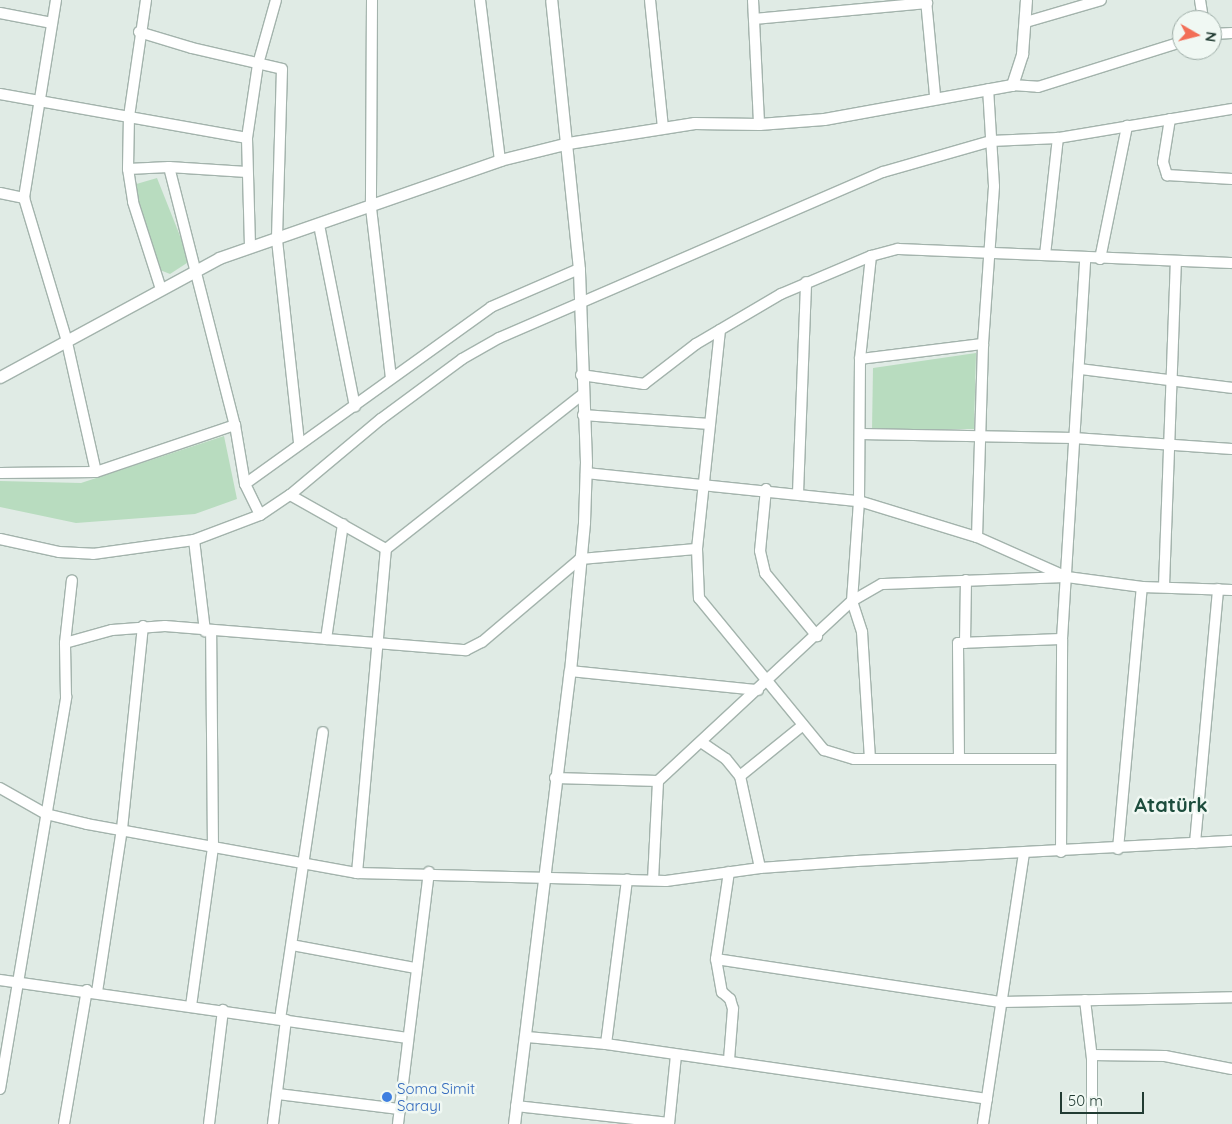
<!DOCTYPE html>
<html>
<head>
<meta charset="utf-8">
<style>
	body { margin:0 }
	#map { position:relative; width:1232px; height:1124px; overflow:hidden; background:#e0ebe5; font-family:Quicksand,sans-serif }
	div>[style] { position:absolute }
	[style*='--x'] { left:calc(var(--x)*1px); top:calc(var(--y)*1px); width:calc(var(--w)*1px); rotate:calc(var(--a)*1deg) }
	.green>* { inset:0; background:#b8dcbf }
	.roads { filter:drop-shadow(1px 0 #a3b3ac) drop-shadow(-1px 0 #a3b3ac) drop-shadow(0 1px #a3b3ac) drop-shadow(0 -1px #a3b3ac) }
	.minor>* { height:10px; margin:-5px; padding:0 5px; transform-origin:5px; border-radius:5px; background:#fff }
	.tertiary>* { height:11px; margin:-5.5px; padding:0 5.5px; transform-origin:5.5px; border-radius:5.5px; background:#fff }
	.dots>* { width:14px; height:14px; translate:-50% -50%; box-sizing:border-box; border:2px solid #f0f8f3; border-radius:50% }
	span { translate:-50% -50%; white-space:nowrap; text-align:center; line-height:1.15; -webkit-text-stroke:5px #f0f8f3; paint-order:stroke }
	.shop-label { font-size:15px; color:#366cbe }
	.left { translate:0 -50%; text-align:left }
	.district-label { font-size:20px; color:#1d4d3d; font-weight:700 }
	.north { position:absolute; left:1172px; top:10px; width:50px; height:50px; box-sizing:border-box; background:#f0f8f3; border:1px solid #9daca6; border-radius:50%; rotate:98deg; font-size:14px; font-weight:700; line-height:20px; text-align:center; color:#213b32 }
	.north::after { content:''; display:block; margin:auto; width:18px; height:22px; background:#f26f57; clip-path:polygon(50% 0,100% 100%,50% 72%,0 100%) }
	.scale { position:absolute; left:1060px; top:1092px; width:84px; height:22px; box-sizing:border-box; border:2px solid #213b32; border-top:0; padding-left:6px; font-size:15px; line-height:18px; white-space:nowrap; color:#213b32; -webkit-text-stroke:4px #f0f8f3; paint-order:stroke }
</style>
</head>
<body>
<div id="map">
	<div class="green">
		<div style="clip-path:polygon(157px 178px,190px 261px,170px 274px,160px 270px,133px 185px)"></div>
		<div style="clip-path:polygon(976px 353px,974px 429px,872px 430px,873px 368px)"></div>
		<div style="clip-path:polygon(224px 436px,237px 499px,195px 514px,76px 523px,0 507px,0 481px,81px 483px)"></div>
	</div>
	<div class="roads">
		<div class="minor">
			<div style="--x:56;--y:0;--w:201;--a:99.2"></div>
			<div style="--x:24;--y:198;--w:146;--a:73.3"></div>
			<div style="--x:66;--y:338;--w:137;--a:77.4"></div>
			<div style="--x:146;--y:0;--w:117;--a:98.3"></div>
			<div style="--x:129;--y:116;--w:53;--a:91.1"></div>
			<div style="--x:128;--y:169;--w:33;--a:81"></div>
			<div style="--x:133;--y:202;--w:91;--a:72.2"></div>
			<div style="--x:372;--y:0;--w:208;--a:90.3"></div>
			<div style="--x:371;--y:208;--w:170;--a:83.3"></div>
			<div style="--x:480;--y:0;--w:161;--a:82.9"></div>
			<div style="--x:650;--y:0;--w:129;--a:84.2"></div>
			<div style="--x:753;--y:0;--w:124;--a:87.2"></div>
			<div style="--x:926;--y:0;--w:96;--a:84.6"></div>
			<div style="--x:1200;--y:0;--w:20;--a:81"></div>
			<div style="--x:0;--y:13;--w:53;--a:10.9"></div>
			<div style="--x:754;--y:19;--w:174;--a:-5.3"></div>
			<div style="--x:1026;--y:22;--w:78;--a:-16.3"></div>
			<div style="--x:139;--y:32;--w:55;--a:16.8"></div>
			<div style="--x:192;--y:48;--w:92;--a:13.1"></div>
			<div style="--x:282;--y:69;--w:171;--a:91.7"></div>
			<div style="--x:277;--y:240;--w:205;--a:83.8"></div>
			<div style="--x:1212;--y:34;--w:20;--a:-3"></div>
			<div style="--x:1012;--y:85;--w:26;--a:4"></div>
			<div style="--x:1038;--y:87;--w:151;--a:-17.4"></div>
			<div style="--x:0;--y:94;--w:251;--a:10.1"></div>
			<div style="--x:1170;--y:119;--w:44;--a:99.2"></div>
			<div style="--x:1163;--y:162;--w:14;--a:73"></div>
			<div style="--x:1167;--y:175;--w:65;--a:3.5"></div>
			<div style="--x:169;--y:167;--w:266;--a:75.7"></div>
			<div style="--x:235;--y:425;--w:60;--a:80.4"></div>
			<div style="--x:245;--y:484;--w:34;--a:64"></div>
			<div style="--x:128;--y:169;--w:41;--a:-2.8"></div>
			<div style="--x:169;--y:167;--w:78;--a:3.7"></div>
			<div style="--x:0;--y:193;--w:25;--a:12"></div>
			<div style="--x:319;--y:225;--w:185;--a:78.8"></div>
			<div style="--x:250;--y:246;--w:108;--a:-91.6"></div>
			<div style="--x:247;--y:138;--w:75;--a:-81.5"></div>
			<div style="--x:258;--y:64;--w:66;--a:-74.3"></div>
			<div style="--x:1045;--y:255;--w:118;--a:-83.7"></div>
			<div style="--x:871;--y:256;--w:104;--a:96.1"></div>
			<div style="--x:860;--y:359;--w:142;--a:90.4"></div>
			<div style="--x:859;--y:501;--w:123;--a:17"></div>
			<div style="--x:977;--y:537;--w:193;--a:-88.2"></div>
			<div style="--x:983;--y:344;--w:158;--a:-86"></div>
			<div style="--x:994;--y:186;--w:97;--a:-93.5"></div>
			<div style="--x:1100;--y:259;--w:136;--a:-78.5"></div>
			<div style="--x:720;--y:330;--w:220;--a:96"></div>
			<div style="--x:697;--y:549;--w:49;--a:87.7"></div>
			<div style="--x:699;--y:598;--w:197;--a:50.6"></div>
			<div style="--x:824;--y:750;--w:31;--a:17"></div>
			<div style="--x:854;--y:759;--w:207;--a:0"></div>
			<div style="--x:860;--y:359;--w:124;--a:-7"></div>
			<div style="--x:1080;--y:369;--w:153;--a:7.1"></div>
			<div style="--x:581;--y:375;--w:64;--a:8.1"></div>
			<div style="--x:644;--y:384;--w:66;--a:-37.6"></div>
			<div style="--x:696;--y:344;--w:99;--a:-30.5"></div>
			<div style="--x:781;--y:294;--w:98;--a:-22.9"></div>
			<div style="--x:871;--y:256;--w:28;--a:-15"></div>
			<div style="--x:898;--y:249;--w:334;--a:2.4"></div>
			<div style="--x:583;--y:415;--w:127;--a:4.1"></div>
			<div style="--x:860;--y:434;--w:214;--a:1.1"></div>
			<div style="--x:1074;--y:438;--w:158;--a:4"></div>
			<div style="--x:0;--y:473;--w:96;--a:-0.6"></div>
			<div style="--x:96;--y:472;--w:147;--a:-18.7"></div>
			<div style="--x:586;--y:473;--w:274;--a:5.9"></div>
			<div style="--x:859;--y:501;--w:100;--a:94"></div>
			<div style="--x:852;--y:601;--w:33;--a:72"></div>
			<div style="--x:862;--y:632;--w:127;--a:86.4"></div>
			<div style="--x:245;--y:484;--w:303;--a:-35.7"></div>
			<div style="--x:491;--y:307;--w:96;--a:-23.4"></div>
			<div style="--x:766;--y:489;--w:62;--a:95.5"></div>
			<div style="--x:760;--y:551;--w:23;--a:77"></div>
			<div style="--x:765;--y:573;--w:82;--a:50.5"></div>
			<div style="--x:798;--y:493;--w:211;--a:-87.8"></div>
			<div style="--x:290;--y:495;--w:110;--a:29.4"></div>
			<div style="--x:977;--y:537;--w:98;--a:24"></div>
			<div style="--x:1067;--y:577;--w:76;--a:7.6"></div>
			<div style="--x:1142;--y:587;--w:90;--a:1.9"></div>
			<div style="--x:0;--y:539;--w:60;--a:12.4"></div>
			<div style="--x:59;--y:552;--w:34;--a:3"></div>
			<div style="--x:93;--y:554;--w:102;--a:-7.9"></div>
			<div style="--x:194;--y:540;--w:71;--a:-20.7"></div>
			<div style="--x:260;--y:515;--w:36;--a:-34"></div>
			<div style="--x:290;--y:495;--w:119;--a:-39.9"></div>
			<div style="--x:381;--y:419;--w:101;--a:-36.5"></div>
			<div style="--x:462;--y:359;--w:43;--a:-29.6"></div>
			<div style="--x:499;--y:338;--w:418;--a:-23.4"></div>
			<div style="--x:883;--y:172;--w:112;--a:-16"></div>
			<div style="--x:991;--y:141;--w:67;--a:-2.6"></div>
			<div style="--x:1058;--y:138;--w:176;--a:-9.5"></div>
			<div style="--x:194;--y:540;--w:92;--a:83.1"></div>
			<div style="--x:1164;--y:586;--w:324;--a:-87.9"></div>
			<div style="--x:326;--y:639;--w:116;--a:-81.6"></div>
			<div style="--x:65;--y:643;--w:49;--a:-15.5"></div>
			<div style="--x:112;--y:630;--w:53;--a:-4.3"></div>
			<div style="--x:165;--y:626;--w:302;--a:4.6"></div>
			<div style="--x:466;--y:650;--w:18;--a:-27"></div>
			<div style="--x:482;--y:642;--w:128;--a:-40.3"></div>
			<div style="--x:580;--y:559;--w:117;--a:-4.9"></div>
			<div style="--x:965;--y:643;--w:63;--a:-89.1"></div>
			<div style="--x:570;--y:671;--w:189;--a:5.8"></div>
			<div style="--x:701;--y:742;--w:30;--a:34"></div>
			<div style="--x:726;--y:759;--w:22;--a:51"></div>
			<div style="--x:740;--y:776;--w:94;--a:77.7"></div>
			<div style="--x:959;--y:759;--w:116;--a:-90.5"></div>
			<div style="--x:958;--y:643;--w:104;--a:-2.2"></div>
			<div style="--x:740;--y:776;--w:81;--a:-39"></div>
			<div style="--x:555;--y:778;--w:103;--a:1.7"></div>
			<div style="--x:0;--y:788;--w:53;--a:29.5"></div>
			<div style="--x:46;--y:814;--w:42;--a:13.7"></div>
			<div style="--x:87;--y:824;--w:274;--a:10.3"></div>
			<div style="--x:357;--y:873;--w:309;--a:1.5"></div>
			<div style="--x:666;--y:881;--w:95;--a:-7.9"></div>
			<div style="--x:760;--y:868;--w:97;--a:-4.1"></div>
			<div style="--x:857;--y:861;--w:376;--a:-3.1"></div>
			<div style="--x:1195;--y:843;--w:255;--a:-84.8"></div>
			<div style="--x:1118;--y:849;--w:263;--a:-84.8"></div>
			<div style="--x:1061;--y:852;--w:213;--a:-89.7"></div>
			<div style="--x:1062;--y:639;--w:381;--a:-86.5"></div>
			<div style="--x:729;--y:872;--w:88;--a:98.5"></div>
			<div style="--x:716;--y:959;--w:289;--a:8.6"></div>
			<div style="--x:1002;--y:1002;--w:230;--a:-1.2"></div>
			<div style="--x:357;--y:873;--w:325;--a:-84.9"></div>
			<div style="--x:386;--y:549;--w:249;--a:-38.2"></div>
			<div style="--x:653;--y:880;--w:99;--a:-87.1"></div>
			<div style="--x:658;--y:781;--w:265;--a:-42.9"></div>
			<div style="--x:852;--y:601;--w:34;--a:-30"></div>
			<div style="--x:882;--y:584;--w:185;--a:-2.2"></div>
			<div style="--x:292;--y:945;--w:125;--a:10.6"></div>
			<div style="--x:716;--y:959;--w:34;--a:80"></div>
			<div style="--x:722;--y:992;--w:11;--a:41"></div>
			<div style="--x:730;--y:999;--w:10;--a:73"></div>
			<div style="--x:733;--y:1009;--w:51;--a:94.5"></div>
			<div style="--x:0;--y:980;--w:412;--a:8.1"></div>
			<div style="--x:97;--y:992;--w:165;--a:-81.3"></div>
			<div style="--x:122;--y:829;--w:204;--a:-84.1"></div>
			<div style="--x:1085;--y:1000;--w:59;--a:83.2"></div>
			<div style="--x:1092;--y:1059;--w:65;--a:90"></div>
			<div style="--x:191;--y:1006;--w:160;--a:-82.1"></div>
			<div style="--x:213;--y:848;--w:216;--a:-90.5"></div>
			<div style="--x:280;--y:1019;--w:290;--a:-81.5"></div>
			<div style="--x:527;--y:1037;--w:79;--a:5.1"></div>
			<div style="--x:606;--y:1044;--w:385;--a:8.2"></div>
			<div style="--x:606;--y:1044;--w:166;--a:-82.7"></div>
			<div style="--x:1092;--y:1055;--w:73;--a:0.8"></div>
			<div style="--x:1165;--y:1056;--w:68;--a:11"></div>
			<div style="--x:0;--y:1089;--w:398;--a:-80.4"></div>
			<div style="--x:66;--y:697;--w:54;--a:-91.1"></div>
			<div style="--x:65;--y:643;--w:63;--a:-83.7"></div>
			<div style="--x:278;--y:1094;--w:122;--a:7.1"></div>
			<div style="--x:516;--y:1106;--w:154;--a:6.3"></div>
			<div style="--x:64;--y:1124;--w:136;--a:-80.3"></div>
			<div style="--x:209;--y:1124;--w:115;--a:-83"></div>
			<div style="--x:273;--y:1124;--w:105;--a:-82.9"></div>
			<div style="--x:398;--y:1124;--w:254;--a:-83"></div>
			<div style="--x:669;--y:1124;--w:69;--a:-84.2"></div>
			<div style="--x:983;--y:1124;--w:274;--a:-81.4"></div>
		</div>
		<div class="tertiary">
			<div style="--x:0;--y:377;--w:249;--a:-28.5"></div>
			<div style="--x:219;--y:258;--w:298;--a:-19.2"></div>
			<div style="--x:500;--y:160;--w:70;--a:-14"></div>
			<div style="--x:568;--y:143;--w:128;--a:-9"></div>
			<div style="--x:694;--y:123;--w:65;--a:0.9"></div>
			<div style="--x:759;--y:124;--w:65;--a:-4.4"></div>
			<div style="--x:824;--y:119;--w:191;--a:-10.3"></div>
			<div style="--x:1012;--y:85;--w:33;--a:-72"></div>
			<div style="--x:1022;--y:54;--w:54;--a:-85.8"></div>
			<div style="--x:514;--y:1124;--w:456;--a:-83"></div>
			<div style="--x:570;--y:671;--w:150;--a:-84.6"></div>
			<div style="--x:584;--y:522;--w:60;--a:-88.1"></div>
			<div style="--x:586;--y:462;--w:193;--a:-92.1"></div>
			<div style="--x:579;--y:269;--w:270;--a:-95.9"></div>
		</div>
	</div>
	<div class="dots">
		<div style="left:387px;top:1097px;background:#3f7fe0"></div>
	</div>
	<div class="shop-label">
		<span class="left" style="left:397px;top:1097px">Soma Simit<br>Sarayı</span>
	</div>
	<div class="district-label">
		<span style="left:1171px;top:804px">Atatürk</span>
	</div>
	<div class="north">N</div>
	<div class="scale">50 m</div>
</div>
</body>
</html>
